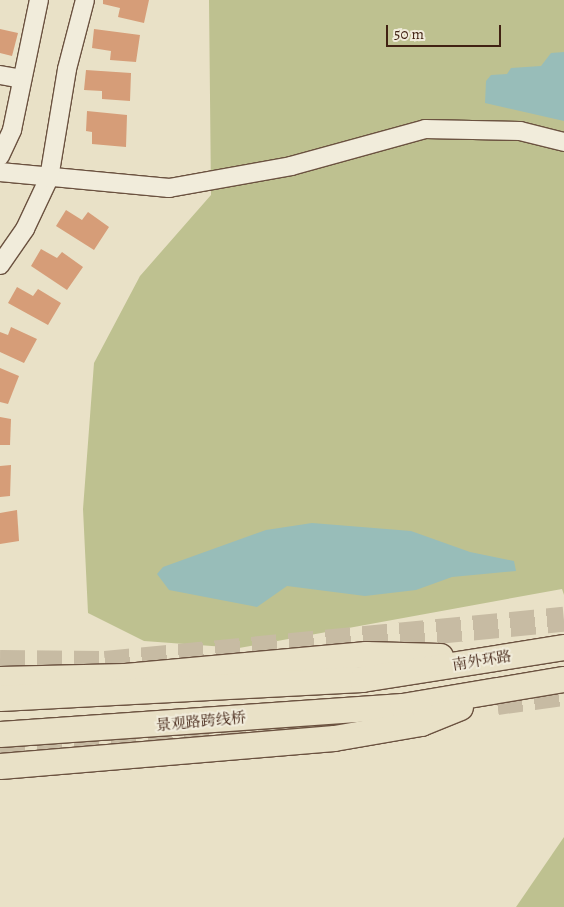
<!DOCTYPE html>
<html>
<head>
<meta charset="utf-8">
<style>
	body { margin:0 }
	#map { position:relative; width:564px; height:907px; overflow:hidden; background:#e9e1c7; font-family:Alegreya,"Noto Serif SC",serif }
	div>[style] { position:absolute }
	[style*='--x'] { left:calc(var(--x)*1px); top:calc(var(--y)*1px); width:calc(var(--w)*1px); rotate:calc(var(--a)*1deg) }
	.green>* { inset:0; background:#bec190 }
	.water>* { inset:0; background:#98bdb9 }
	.building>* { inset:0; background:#d69d78 }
	.highway-tunnel>* { height:25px; margin-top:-12.5px; transform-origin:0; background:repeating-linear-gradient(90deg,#c7bba3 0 25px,transparent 0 37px) }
	.roads { filter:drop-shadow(1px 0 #6b5240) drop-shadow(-1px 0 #6b5240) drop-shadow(0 1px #6b5240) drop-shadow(0 -1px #6b5240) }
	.minor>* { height:18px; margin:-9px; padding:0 9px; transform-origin:9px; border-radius:9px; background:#f1ecdb }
	.highway>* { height:25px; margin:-12.5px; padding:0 12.5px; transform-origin:12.5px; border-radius:12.5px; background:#e9e1c7 }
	span { translate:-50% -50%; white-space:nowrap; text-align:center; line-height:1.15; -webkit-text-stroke:4px #f1ecdb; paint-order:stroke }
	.street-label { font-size:15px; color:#412213 }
	.scale { position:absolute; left:386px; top:25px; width:115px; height:22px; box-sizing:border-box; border:2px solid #412213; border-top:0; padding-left:6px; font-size:15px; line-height:18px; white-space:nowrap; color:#412213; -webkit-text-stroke:4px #f1ecdb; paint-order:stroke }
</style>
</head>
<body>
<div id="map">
	<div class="green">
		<div style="clip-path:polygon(209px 0,564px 0,564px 595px,562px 589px,239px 648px,144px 641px,88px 613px,83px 509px,94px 363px,140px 276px,211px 195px)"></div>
		<div style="clip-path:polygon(564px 837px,564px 907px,516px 907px)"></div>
	</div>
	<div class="water">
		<div style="clip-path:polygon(564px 52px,564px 121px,485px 103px,486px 81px,491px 75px,507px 74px,511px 68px,541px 66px,551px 53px)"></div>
		<div style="clip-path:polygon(312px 523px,411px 531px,470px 552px,514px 561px,516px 571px,452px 577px,416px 590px,365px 596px,287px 586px,257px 607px,169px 590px,157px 574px,163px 567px,266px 530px)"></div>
	</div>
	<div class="building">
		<div style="clip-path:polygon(103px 0,149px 0,144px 23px,118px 17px,120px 8px,103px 4px)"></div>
		<div style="clip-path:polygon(0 29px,18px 33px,12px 56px,0 53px)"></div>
		<div style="clip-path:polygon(94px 29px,140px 35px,136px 62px,110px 60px,111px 51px,92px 48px)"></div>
		<div style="clip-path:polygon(86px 70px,131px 73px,130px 101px,102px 99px,102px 91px,84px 90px)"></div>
		<div style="clip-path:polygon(87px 111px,127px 115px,126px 147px,92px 144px,92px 132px,86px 131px)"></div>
		<div style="clip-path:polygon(66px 210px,82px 220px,88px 212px,109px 227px,94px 250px,56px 226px)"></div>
		<div style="clip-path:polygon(41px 249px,57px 258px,62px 252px,83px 267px,67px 290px,31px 266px)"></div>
		<div style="clip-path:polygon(17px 287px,33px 296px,38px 289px,61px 303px,48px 325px,8px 303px)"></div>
		<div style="clip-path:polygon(11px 327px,37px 339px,24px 363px,0 352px,0 332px,8px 335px)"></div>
		<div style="clip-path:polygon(0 368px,19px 376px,8px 404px,0 402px)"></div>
		<div style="clip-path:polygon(0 417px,11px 419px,10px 445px,0 445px)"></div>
		<div style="clip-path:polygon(11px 465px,10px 496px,0 497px,0 466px)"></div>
		<div style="clip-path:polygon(17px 510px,19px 541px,0 544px,0 513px)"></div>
	</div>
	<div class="highway-tunnel">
		<div style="--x:0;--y:662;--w:105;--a:0.5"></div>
		<div style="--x:105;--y:663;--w:461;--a:-5.5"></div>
		<div style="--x:497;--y:702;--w:68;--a:-7.7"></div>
		<div style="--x:0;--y:750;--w:279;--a:-4.1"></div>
		<div style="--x:278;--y:730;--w:87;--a:-7.3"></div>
	</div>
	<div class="roads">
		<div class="minor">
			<div style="--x:0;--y:75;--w:22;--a:10"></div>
			<div style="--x:0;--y:156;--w:29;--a:-65"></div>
			<div style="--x:12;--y:130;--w:133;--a:-78.3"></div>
			<div style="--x:0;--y:172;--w:170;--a:5.4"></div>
			<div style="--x:169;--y:188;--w:124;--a:-10.2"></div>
			<div style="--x:291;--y:166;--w:139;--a:-15.4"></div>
			<div style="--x:425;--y:129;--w:95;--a:1.2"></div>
			<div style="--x:520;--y:131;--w:45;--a:14"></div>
			<div style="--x:0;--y:265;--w:44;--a:-55.2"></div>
			<div style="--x:25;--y:229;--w:56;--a:-64.8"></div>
			<div style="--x:49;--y:178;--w:110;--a:-80.6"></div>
			<div style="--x:67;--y:69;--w:71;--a:-75.4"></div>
		</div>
		<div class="highway">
			<div style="--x:0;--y:679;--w:125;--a:-1.4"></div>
			<div style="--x:125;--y:676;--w:242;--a:-5.2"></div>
			<div style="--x:366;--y:654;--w:74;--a:1.5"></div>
			<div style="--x:0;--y:698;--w:362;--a:-3"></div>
			<div style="--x:362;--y:679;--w:205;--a:-9"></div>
			<div style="--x:0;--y:734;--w:403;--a:-4"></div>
			<div style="--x:402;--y:706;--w:164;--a:-9.5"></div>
			<div style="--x:0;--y:766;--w:335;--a:-4.8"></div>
			<div style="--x:334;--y:738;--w:88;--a:-9.8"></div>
			<div style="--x:421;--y:723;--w:42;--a:-22.3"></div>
		</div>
	</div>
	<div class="street-label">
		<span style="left:482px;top:661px;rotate:-9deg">南外环路</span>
		<span style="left:201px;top:722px;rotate:-5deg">景观路跨线桥</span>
	</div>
	<div class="scale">50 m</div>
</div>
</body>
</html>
